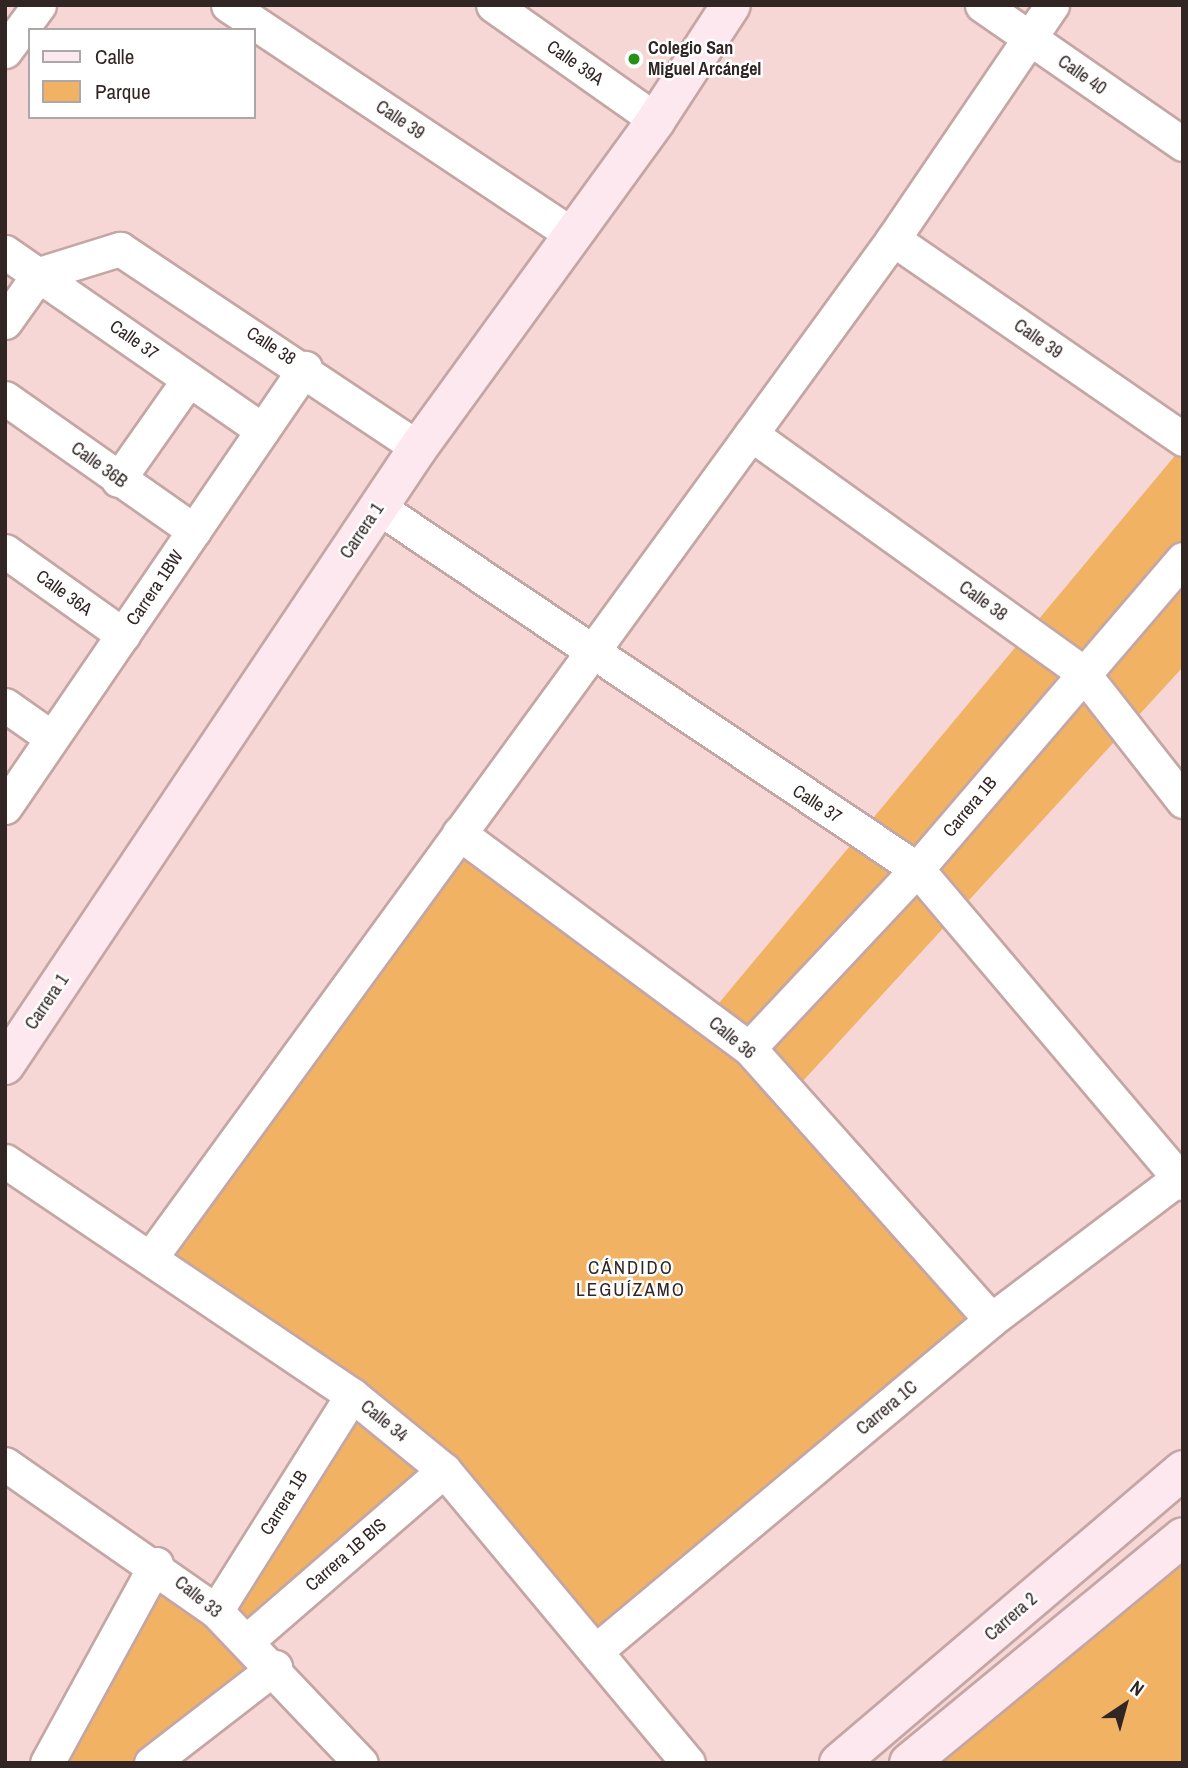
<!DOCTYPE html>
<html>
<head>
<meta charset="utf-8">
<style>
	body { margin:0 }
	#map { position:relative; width:1188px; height:1768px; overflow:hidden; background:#f7d7d5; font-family:"Archivo Narrow",sans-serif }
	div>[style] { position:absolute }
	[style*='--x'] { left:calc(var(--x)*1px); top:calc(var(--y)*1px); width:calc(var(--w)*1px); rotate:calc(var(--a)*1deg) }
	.green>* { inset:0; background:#f2b264 }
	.roads { filter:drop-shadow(2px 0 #c4a6a4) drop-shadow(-2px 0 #c4a6a4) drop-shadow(0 2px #c4a6a4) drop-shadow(0 -2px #c4a6a4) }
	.street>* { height:33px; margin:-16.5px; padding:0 16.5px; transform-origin:16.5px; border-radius:16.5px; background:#fff }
	.secondary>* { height:38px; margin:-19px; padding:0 19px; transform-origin:19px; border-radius:19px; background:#fce8ee }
	.dots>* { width:19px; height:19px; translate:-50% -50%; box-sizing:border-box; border:4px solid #fff; border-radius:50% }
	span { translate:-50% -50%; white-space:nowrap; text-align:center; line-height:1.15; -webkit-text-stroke:5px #fff; paint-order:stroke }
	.poi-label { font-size:18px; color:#322625; font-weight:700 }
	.left { translate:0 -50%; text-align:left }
	.street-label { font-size:18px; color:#322625 }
	.neighbourhood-label { font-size:19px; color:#322625; letter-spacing:2px }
	.frame { position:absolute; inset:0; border:7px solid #322625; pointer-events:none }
	.legend { position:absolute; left:28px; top:28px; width:228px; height:91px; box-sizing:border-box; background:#fff; border:2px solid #ada8a8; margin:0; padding:9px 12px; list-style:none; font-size:21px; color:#322625 }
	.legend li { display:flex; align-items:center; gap:14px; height:35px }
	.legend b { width:35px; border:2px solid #ada8a8 }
	.north { position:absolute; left:1090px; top:1670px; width:70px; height:70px; -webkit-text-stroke:5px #fff; paint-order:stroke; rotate:36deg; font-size:19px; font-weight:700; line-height:28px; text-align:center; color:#322625 }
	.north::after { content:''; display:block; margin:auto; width:24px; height:32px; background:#322625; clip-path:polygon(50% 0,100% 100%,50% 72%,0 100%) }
</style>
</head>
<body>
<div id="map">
	<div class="green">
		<div style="clip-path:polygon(1183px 446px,1183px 667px,791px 1094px,991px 1320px,598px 1649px,440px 1470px,245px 1637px,273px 1666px,147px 1763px,48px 1763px,156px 1567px,220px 1612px,352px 1398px,158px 1261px,459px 838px,709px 1015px)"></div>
		<div style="clip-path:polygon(1183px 1537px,1183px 1763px,909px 1763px)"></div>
	</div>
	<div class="roads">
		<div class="street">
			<div style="--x:228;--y:5;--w:413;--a:33.7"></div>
			<div style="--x:493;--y:5;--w:199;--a:35.2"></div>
			<div style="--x:982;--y:5;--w:244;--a:34.7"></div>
			<div style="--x:5;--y:51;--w:57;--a:-53.5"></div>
			<div style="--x:893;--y:239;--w:352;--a:34.6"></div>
			<div style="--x:5;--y:252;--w:313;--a:34.7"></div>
			<div style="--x:5;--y:322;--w:59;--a:-54.7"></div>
			<div style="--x:39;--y:274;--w:85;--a:-17.2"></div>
			<div style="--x:120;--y:249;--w:358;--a:33.7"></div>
			<div style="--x:5;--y:398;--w:231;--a:35.1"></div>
			<div style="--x:751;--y:434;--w:408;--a:35.7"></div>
			<div style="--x:1082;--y:672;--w:164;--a:51.9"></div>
			<div style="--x:118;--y:480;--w:123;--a:-54.9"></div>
			<div style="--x:378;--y:507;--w:649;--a:33.89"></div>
			<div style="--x:917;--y:869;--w:412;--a:49.7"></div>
			<div style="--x:5;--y:551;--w:145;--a:35.4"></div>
			<div style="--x:5;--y:705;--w:57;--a:35.1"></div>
			<div style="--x:5;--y:807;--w:532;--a:-55.65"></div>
			<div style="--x:459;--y:833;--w:361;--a:36.6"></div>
			<div style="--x:749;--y:1048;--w:364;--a:48.3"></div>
			<div style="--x:749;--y:1048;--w:245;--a:-46.8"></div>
			<div style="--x:917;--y:869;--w:408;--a:-49.4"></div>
			<div style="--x:5;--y:1161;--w:419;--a:34"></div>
			<div style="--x:352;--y:1395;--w:119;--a:39.2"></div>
			<div style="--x:444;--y:1470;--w:381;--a:50.2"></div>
			<div style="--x:151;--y:1257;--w:1260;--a:-53.91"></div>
			<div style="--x:893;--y:239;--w:283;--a:-55.8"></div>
			<div style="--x:5;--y:1464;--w:257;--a:34.9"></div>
			<div style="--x:216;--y:1611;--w:210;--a:46.4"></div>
			<div style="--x:216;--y:1611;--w:255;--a:-57.8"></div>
			<div style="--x:248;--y:1640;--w:259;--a:-40.9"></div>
			<div style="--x:598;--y:1649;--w:513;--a:-39.93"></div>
			<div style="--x:991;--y:1320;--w:241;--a:-37.1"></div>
			<div style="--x:47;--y:1763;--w:227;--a:-61.3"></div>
			<div style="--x:151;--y:1763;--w:157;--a:-37.7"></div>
		</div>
		<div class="secondary">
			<div style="--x:5;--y:1065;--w:742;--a:-56.2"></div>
			<div style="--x:418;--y:448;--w:405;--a:-54"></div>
			<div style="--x:656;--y:120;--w:137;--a:-56.9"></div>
			<div style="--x:839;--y:1763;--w:452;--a:-40.4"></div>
			<div style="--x:909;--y:1763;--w:355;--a:-39.5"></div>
		</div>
	</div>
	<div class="dots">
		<div style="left:634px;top:59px;background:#259117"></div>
	</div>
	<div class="poi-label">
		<span class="left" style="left:648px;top:59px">Colegio San<br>Miguel Arcángel</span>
	</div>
	<div class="street-label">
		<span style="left:575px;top:63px;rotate:35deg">Calle 39A</span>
		<span style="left:1082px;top:75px;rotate:35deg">Calle 40</span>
		<span style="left:400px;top:120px;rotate:34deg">Calle 39</span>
		<span style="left:1038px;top:339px;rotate:35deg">Calle 39</span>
		<span style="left:134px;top:340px;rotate:35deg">Calle 37</span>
		<span style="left:271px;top:346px;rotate:33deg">Calle 38</span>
		<span style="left:99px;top:465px;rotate:36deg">Calle 36B</span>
		<span style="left:362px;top:531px;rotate:-56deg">Carrera 1</span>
		<span style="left:155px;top:588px;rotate:-56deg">Carrera 1BW</span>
		<span style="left:64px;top:593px;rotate:36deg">Calle 36A</span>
		<span style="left:983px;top:601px;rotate:36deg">Calle 38</span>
		<span style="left:817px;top:804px;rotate:33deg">Calle 37</span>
		<span style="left:970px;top:807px;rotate:-50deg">Carrera 1B</span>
		<span style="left:47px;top:1002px;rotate:-56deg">Carrera 1</span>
		<span style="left:732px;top:1038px;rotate:40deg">Calle 36</span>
		<span style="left:887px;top:1408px;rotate:-40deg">Carrera 1C</span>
		<span style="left:384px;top:1421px;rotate:39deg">Calle 34</span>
		<span style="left:284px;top:1503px;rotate:-58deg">Carrera 1B</span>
		<span style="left:346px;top:1555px;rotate:-41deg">Carrera 1B BIS</span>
		<span style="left:198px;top:1597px;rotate:39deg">Calle 33</span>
		<span style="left:1011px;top:1617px;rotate:-41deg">Carrera 2</span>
	</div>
	<div class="neighbourhood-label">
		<span style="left:631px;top:1279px">CÁNDIDO<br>LEGUÍZAMO</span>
	</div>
	<div class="frame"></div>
	<ul class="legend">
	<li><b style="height:9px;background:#fce8ee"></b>Calle</li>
	<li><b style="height:19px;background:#f2b264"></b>Parque</li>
	</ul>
	<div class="north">N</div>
</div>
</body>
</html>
